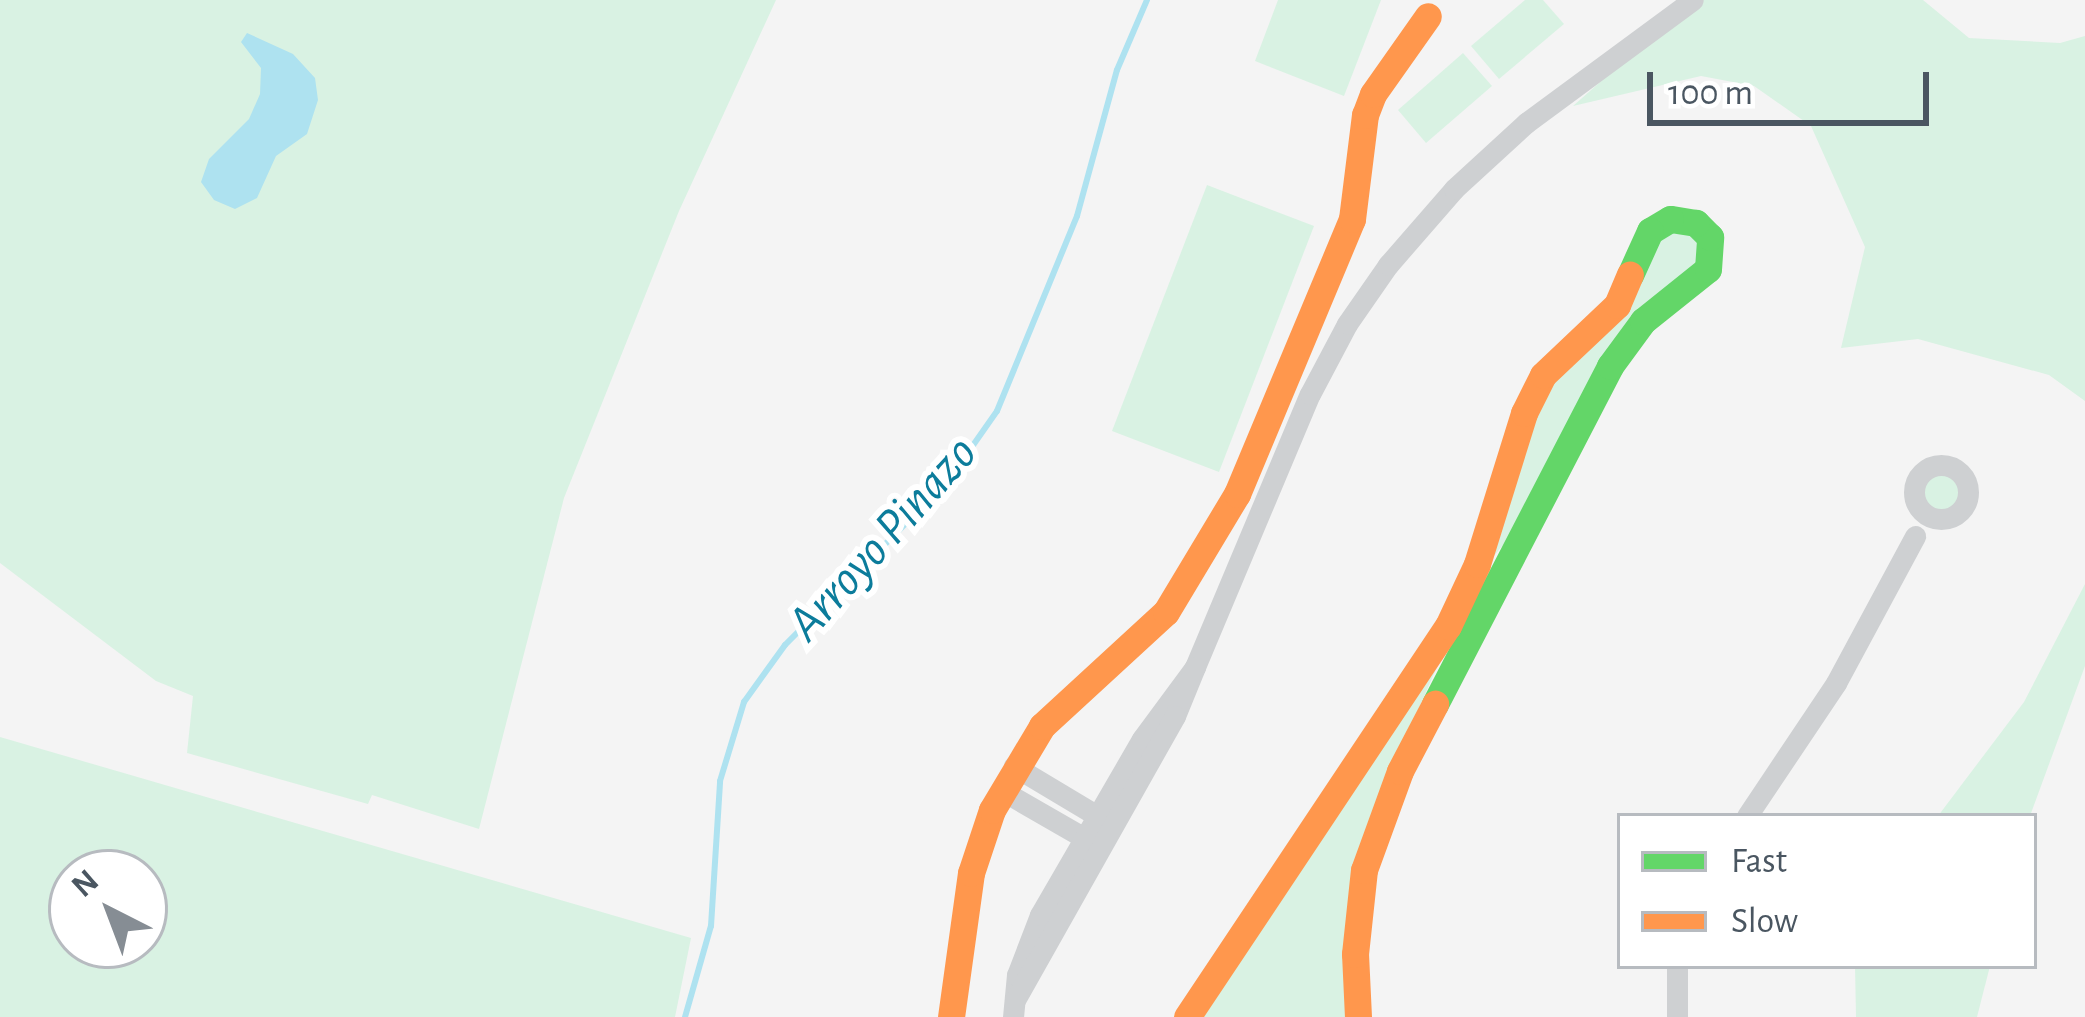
<!DOCTYPE html>
<html>
<head>
<meta charset="utf-8">
<style>
	body { margin:0 }
	#map { position:relative; width:2085px; height:1017px; overflow:hidden; background:#f4f4f4; font-family:"Alegreya Sans",sans-serif }
	div>[style] { position:absolute }
	[style*='--x'] { left:calc(var(--x)*1px); top:calc(var(--y)*1px); width:calc(var(--w)*1px); rotate:calc(var(--a)*1deg) }
	.green>* { inset:0; background:#d9f2e3 }
	.round { border-radius:50% }
	.water>* { inset:0; background:#aee2f0 }
	.stream>* { height:6px; margin:-3px; padding:0 3px; transform-origin:3px; border-radius:3px; background:#aee2f0 }
	.street>* { height:21px; margin:-10.5px; padding:0 10.5px; transform-origin:10.5px; border-radius:10.5px; background:#ced0d2 }
	.street>.ring { margin:-10.5px; padding:0; box-sizing:content-box; background:none; border:21px solid #ced0d2; border-radius:50% }
	.fast>* { height:27px; margin:-13.5px; padding:0 13.5px; transform-origin:13.5px; border-radius:13.5px; background:#63d668 }
	.slow>* { height:27px; margin:-13.5px; padding:0 13.5px; transform-origin:13.5px; border-radius:13.5px; background:#ff974d }
	span { translate:-50% -50%; white-space:nowrap; text-align:center; line-height:1.15; -webkit-text-stroke:12px #fff; paint-order:stroke }
	.water-label { font-size:51px; color:#0c7c9b; font-style:italic }
	.legend { position:absolute; left:1617px; top:813px; width:420px; height:156px; box-sizing:border-box; background:#fff; border:3px solid #b7bbc0; margin:0; padding:15px 21px; list-style:none; font-size:36px; color:#4a5661 }
	.legend li { display:flex; align-items:center; gap:24px; height:60px }
	.legend b { width:60px; border:3px solid #b7bbc0 }
	.north { position:absolute; left:48px; top:849px; width:120px; height:120px; box-sizing:border-box; background:#fff; border:3px solid #b7bbc0; border-radius:50%; rotate:318deg; font-size:33px; font-weight:700; line-height:48px; text-align:center; color:#4a5661 }
	.north::after { content:''; display:block; margin:auto; width:42px; height:54px; background:#868d94; clip-path:polygon(50% 0,100% 100%,50% 72%,0 100%) }
	.scale { position:absolute; left:1647px; top:72px; width:282px; height:54px; box-sizing:border-box; border:6px solid #4a5661; border-top:0; padding-left:15px; font-size:36px; line-height:42px; white-space:nowrap; color:#4a5661; -webkit-text-stroke:9px #fff; paint-order:stroke }
</style>
</head>
<body>
<div id="map">
	<div class="green">
		<div style="clip-path:polygon(0 0,776px 0,679px 211px,564px 498px,479px 829px,372px 795px,368px 804px,187px 753px,193px 696px,156px 681px,0 563px)"></div>
		<div style="clip-path:polygon(1278px 0,1381px 0,1344px 96px,1255px 61px)"></div>
		<div style="clip-path:polygon(1525px 0,1543px 0,1564px 24px,1499px 79px,1471px 46px)"></div>
		<div style="clip-path:polygon(1693px 0,1923px 0,1969px 38px,2060px 43px,2085px 36px,2085px 401px,2049px 375px,1918px 339px,1841px 348px,1865px 247px,1811px 126px,1754px 86px,1701px 76px,1573px 106px)"></div>
		<div style="clip-path:polygon(1463px 53px,1492px 86px,1426px 143px,1398px 110px)"></div>
		<div style="clip-path:polygon(1207px 185px,1314px 226px,1219px 472px,1112px 431px)"></div>
		<div style="clip-path:polygon(1689px 227px,1705px 258px,1634px 316px,1522px 522px,1479px 574px,1544px 388px,1654px 240px)"></div>
		<div class="round" style="left:1921px;top:472px;width:40px;height:40px"></div>
		<div style="clip-path:polygon(2085px 584px,2085px 666px,2030px 816px,1938px 816px,2024px 702px)"></div>
		<div style="clip-path:polygon(1449px 640px,1380px 796px,1351px 1017px,1198px 1017px)"></div>
		<div style="clip-path:polygon(evenodd,0 737px,691px 938px,675px 1017px,0 1017px,0 737px,72px 873px,144px 873px,144px 945px,72px 945px,72px 873px)"></div>
		<div style="clip-path:polygon(1855px 966px,1990px 966px,1977px 1017px,1856px 1017px)"></div>
	</div>
	<div class="water">
		<div style="clip-path:polygon(247px 33px,293px 54px,315px 78px,318px 100px,307px 134px,276px 156px,257px 198px,235px 209px,214px 200px,201px 182px,209px 159px,249px 119px,260px 94px,261px 68px,241px 42px)"></div>
	</div>
	<div class="stream">
		<div style="--x:685;--y:1017;--w:95;--a:-74.1"></div>
		<div style="--x:711;--y:926;--w:145;--a:-86.4"></div>
		<div style="--x:720;--y:781;--w:83;--a:-73.1"></div>
		<div style="--x:744;--y:702;--w:70;--a:-54.3"></div>
		<div style="--x:785;--y:645;--w:231;--a:-45.2"></div>
		<div style="--x:948;--y:481;--w:85;--a:-55"></div>
		<div style="--x:997;--y:411;--w:211;--a:-67.7"></div>
		<div style="--x:1077;--y:216;--w:151;--a:-74.7"></div>
		<div style="--x:1117;--y:70;--w:76;--a:-66.8"></div>
	</div>
	<div class="street">
		<div class="ring" style="left:1914px;top:465px;width:33px;height:33px"></div>
		<div style="--x:1195;--y:667;--w:296;--a:-67.2"></div>
		<div style="--x:1310;--y:394;--w:79;--a:-62.1"></div>
		<div style="--x:1347;--y:324;--w:72;--a:-55.2"></div>
		<div style="--x:1388;--y:265;--w:101;--a:-49"></div>
		<div style="--x:1454;--y:189;--w:98;--a:-42.5"></div>
		<div style="--x:1526;--y:123;--w:207;--a:-36.4"></div>
		<div style="--x:1014;--y:766;--w:107;--a:30.9"></div>
		<div style="--x:1001;--y:790;--w:108;--a:29.9"></div>
		<div style="--x:1747;--y:816;--w:160;--a:-56.2"></div>
		<div style="--x:1836;--y:683;--w:167;--a:-61.7"></div>
		<div style="--x:1677;--y:966;--w:51;--a:90"></div>
		<div style="--x:1013;--y:1017;--w:42;--a:-84.6"></div>
		<div style="--x:1017;--y:975;--w:64;--a:-69"></div>
		<div style="--x:1040;--y:915;--w:203;--a:-59.9"></div>
		<div style="--x:1142;--y:739;--w:89;--a:-53.6"></div>
		<div style="--x:1195;--y:667;--w:53;--a:112.2"></div>
		<div style="--x:1175;--y:716;--w:326;--a:119.4"></div>
	</div>
	<div class="fast">
		<div style="--x:1435;--y:704;--w:381;--a:-62.6"></div>
		<div style="--x:1610;--y:366;--w:56;--a:-53.7"></div>
		<div style="--x:1643;--y:321;--w:83;--a:-38.7"></div>
		<div style="--x:1708;--y:269;--w:32;--a:-86"></div>
		<div style="--x:1710;--y:237;--w:20;--a:-135"></div>
		<div style="--x:1696;--y:223;--w:26;--a:-171"></div>
		<div style="--x:1670;--y:219;--w:23;--a:149"></div>
		<div style="--x:1650;--y:231;--w:48;--a:114.4"></div>
	</div>
	<div class="slow">
		<div style="--x:951;--y:1017;--w:145;--a:-82.1"></div>
		<div style="--x:971;--y:873;--w:66;--a:-71.6"></div>
		<div style="--x:992;--y:810;--w:98;--a:-59.2"></div>
		<div style="--x:1042;--y:726;--w:168;--a:-42.6"></div>
		<div style="--x:1166;--y:612;--w:138;--a:-59"></div>
		<div style="--x:1237;--y:494;--w:298;--a:-67.3"></div>
		<div style="--x:1352;--y:219;--w:105;--a:-82.9"></div>
		<div style="--x:1365;--y:115;--w:22;--a:-69"></div>
		<div style="--x:1373;--y:94;--w:95;--a:-54.8"></div>
		<div style="--x:1187;--y:1017;--w:470;--a:-56.3"></div>
		<div style="--x:1448;--y:626;--w:68;--a:-64.9"></div>
		<div style="--x:1477;--y:564;--w:158;--a:-72.7"></div>
		<div style="--x:1524;--y:413;--w:42;--a:-63.4"></div>
		<div style="--x:1543;--y:375;--w:102;--a:-43.4"></div>
		<div style="--x:1617;--y:305;--w:33;--a:-67"></div>
		<div style="--x:1358;--y:1017;--w:63;--a:-92.7"></div>
		<div style="--x:1355;--y:954;--w:84;--a:-83.9"></div>
		<div style="--x:1364;--y:870;--w:105;--a:-70"></div>
		<div style="--x:1400;--y:771;--w:76;--a:-62.4"></div>
	</div>
	<div class="water-label">
		<span style="left:883px;top:539px;rotate:-48deg">Arroyo Pinazo</span>
	</div>
	<ul class="legend">
	<li><b style="height:15px;background:#63d668"></b>Fast</li>
	<li><b style="height:15px;background:#ff974d"></b>Slow</li>
	</ul>
	<div class="north">N</div>
	<div class="scale">100 m</div>
</div>
</body>
</html>
